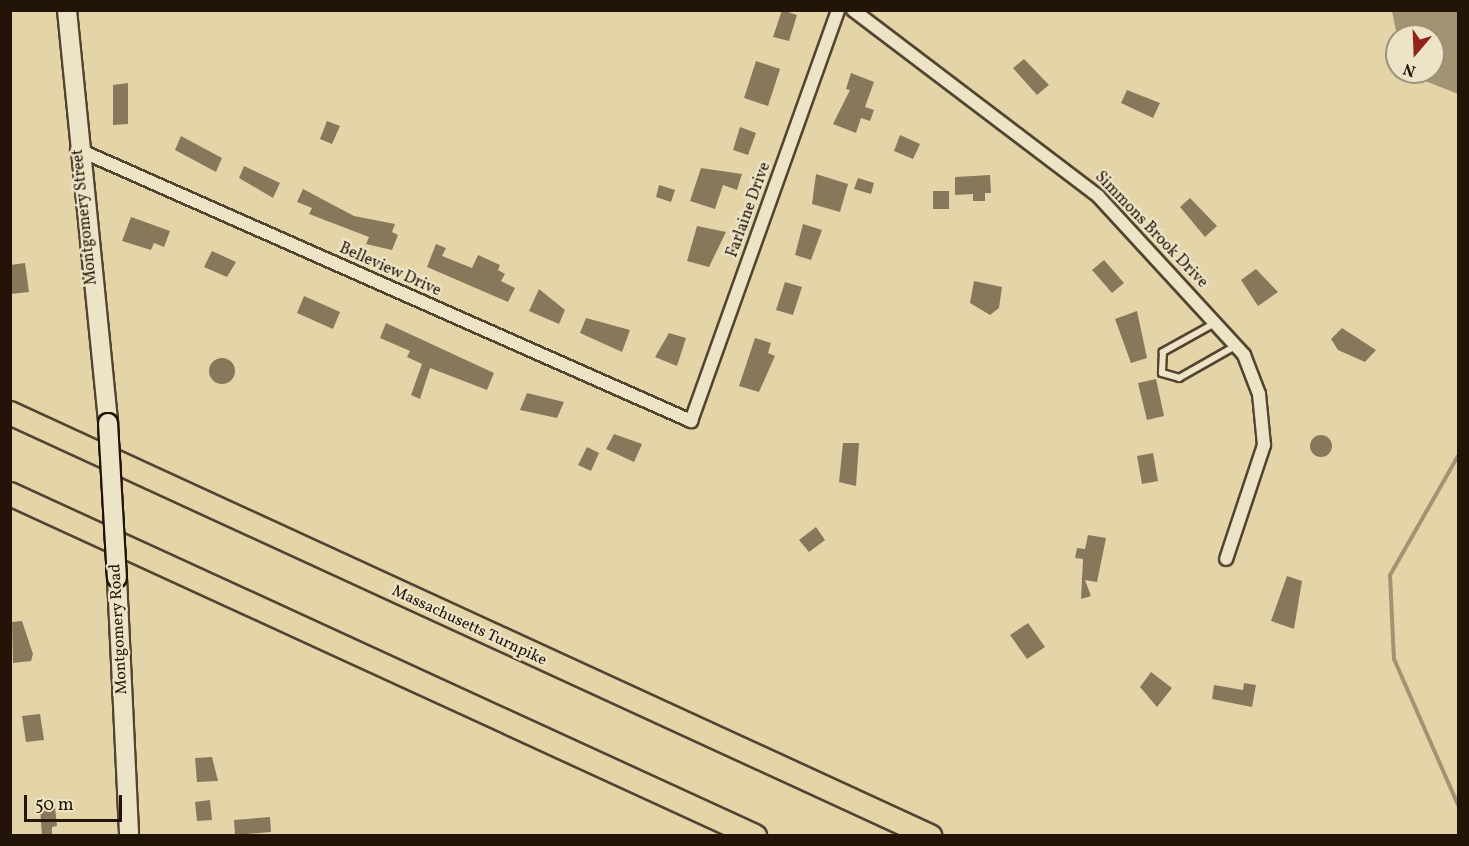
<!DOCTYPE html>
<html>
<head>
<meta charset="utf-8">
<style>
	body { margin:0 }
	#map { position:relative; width:1469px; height:846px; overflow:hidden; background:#e4d5a9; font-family:Vollkorn,serif }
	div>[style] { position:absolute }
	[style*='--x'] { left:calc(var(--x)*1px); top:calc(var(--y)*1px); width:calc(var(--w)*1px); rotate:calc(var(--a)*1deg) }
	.water>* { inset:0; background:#a29372 }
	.stream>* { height:4px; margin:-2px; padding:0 2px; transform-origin:2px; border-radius:2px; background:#a29372 }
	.building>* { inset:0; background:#87785c }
	.round { border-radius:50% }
	.roads { filter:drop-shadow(2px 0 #534430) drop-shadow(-2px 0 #534430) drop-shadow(0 2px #534430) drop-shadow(0 -2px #534430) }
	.service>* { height:6px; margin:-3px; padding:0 3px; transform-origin:3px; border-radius:3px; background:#ede4c7 }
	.minor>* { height:12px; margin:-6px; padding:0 6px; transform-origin:6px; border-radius:6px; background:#ede4c7 }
	.secondary>* { height:18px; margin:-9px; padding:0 9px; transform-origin:9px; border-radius:9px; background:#ede4c7 }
	.motorway>* { height:22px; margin:-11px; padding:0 11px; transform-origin:11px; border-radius:11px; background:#e4d5a9 }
	.bridges { filter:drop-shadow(2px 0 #231408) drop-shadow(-2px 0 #231408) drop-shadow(0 2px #231408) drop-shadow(0 -2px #231408) }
	.secondary-bridge>* { height:18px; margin:-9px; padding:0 9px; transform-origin:9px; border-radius:9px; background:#ede4c7 }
	span { translate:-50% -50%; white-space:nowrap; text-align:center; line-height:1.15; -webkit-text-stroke:4.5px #ede4c7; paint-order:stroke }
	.street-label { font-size:16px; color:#231408 }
	.frame { position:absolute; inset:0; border:12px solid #231408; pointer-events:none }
	.north { position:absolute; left:1385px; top:24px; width:60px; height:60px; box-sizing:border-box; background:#ede4c7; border:2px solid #9c917b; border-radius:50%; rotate:199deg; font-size:16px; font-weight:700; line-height:24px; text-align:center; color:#231408 }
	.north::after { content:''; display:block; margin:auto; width:21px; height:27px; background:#8f2418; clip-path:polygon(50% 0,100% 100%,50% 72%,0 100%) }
	.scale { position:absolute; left:24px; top:795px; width:98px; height:27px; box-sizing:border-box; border:3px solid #231408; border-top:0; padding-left:8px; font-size:18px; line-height:21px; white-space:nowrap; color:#231408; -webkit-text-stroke:4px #ede4c7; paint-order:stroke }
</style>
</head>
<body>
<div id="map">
	<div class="water">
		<div style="clip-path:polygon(1392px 11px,1458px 11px,1458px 94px,1405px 73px,1433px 72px,1433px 36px,1397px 36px)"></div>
	</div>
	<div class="stream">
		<div style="--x:1458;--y:456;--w:137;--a:119.7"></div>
		<div style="--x:1390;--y:575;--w:84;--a:87.3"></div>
		<div style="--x:1394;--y:659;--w:159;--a:66.3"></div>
	</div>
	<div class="building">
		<div style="clip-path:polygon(782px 10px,797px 15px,789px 41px,773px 37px)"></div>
		<div style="clip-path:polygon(1024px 59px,1049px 85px,1037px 95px,1013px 68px)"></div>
		<div style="clip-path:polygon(756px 61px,780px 69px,768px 106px,744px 98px)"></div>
		<div style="clip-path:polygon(851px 73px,874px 82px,865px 107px,874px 110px,870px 121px,861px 118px,856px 133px,833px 124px,850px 90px,846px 89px)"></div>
		<div style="clip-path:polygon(128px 83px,128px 124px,113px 125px,113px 85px)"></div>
		<div style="clip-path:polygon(1127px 90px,1160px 103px,1153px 118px,1121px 103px)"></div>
		<div style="clip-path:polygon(327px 121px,340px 126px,332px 144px,320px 139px)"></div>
		<div style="clip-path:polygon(740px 127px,756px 133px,748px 155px,733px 150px)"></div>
		<div style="clip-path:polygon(900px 135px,920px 144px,913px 159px,894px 151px)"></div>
		<div style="clip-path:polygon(181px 136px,222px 158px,216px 172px,175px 150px)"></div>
		<div style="clip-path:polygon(244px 166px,280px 183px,273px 198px,239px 178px)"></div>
		<div style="clip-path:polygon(701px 168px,742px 174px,737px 190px,723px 185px,715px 209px,690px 201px)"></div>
		<div style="clip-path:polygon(816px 174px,848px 184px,840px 212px,812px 204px)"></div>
		<div style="clip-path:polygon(990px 175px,991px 193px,985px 193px,985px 201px,973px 201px,973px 194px,955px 195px,955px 177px)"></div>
		<div style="clip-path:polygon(858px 178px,874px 183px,871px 194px,854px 189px)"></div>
		<div style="clip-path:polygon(659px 185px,675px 190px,671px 202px,656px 197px)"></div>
		<div style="clip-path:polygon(303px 189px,354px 216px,395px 224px,392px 232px,398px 235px,392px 250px,366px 244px,369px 237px,309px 214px,312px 208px,297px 202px)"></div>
		<div style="clip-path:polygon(933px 191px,949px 191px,949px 209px,933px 209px)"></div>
		<div style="clip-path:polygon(1190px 198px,1217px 226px,1205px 237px,1180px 207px)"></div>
		<div style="clip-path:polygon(131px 217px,170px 231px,164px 247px,154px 243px,151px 250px,122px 241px)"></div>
		<div style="clip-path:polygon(803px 224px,822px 230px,811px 260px,795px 255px)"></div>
		<div style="clip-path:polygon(697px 226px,726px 232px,709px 267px,687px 261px)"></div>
		<div style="clip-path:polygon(436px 244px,446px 248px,442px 256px,472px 268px,478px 255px,500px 265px,498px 270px,505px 274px,501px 281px,515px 288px,508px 302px,427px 267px)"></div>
		<div style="clip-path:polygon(212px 251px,236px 262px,227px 277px,204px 267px)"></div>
		<div style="clip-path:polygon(1104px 260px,1124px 283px,1112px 293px,1092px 270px)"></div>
		<div style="clip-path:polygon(25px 263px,29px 292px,10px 294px,10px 265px)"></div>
		<div style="clip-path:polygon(1256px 269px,1278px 292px,1258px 306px,1241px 280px)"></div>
		<div style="clip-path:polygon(974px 281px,1002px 287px,999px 308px,990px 315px,970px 303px)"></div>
		<div style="clip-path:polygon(785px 282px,802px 287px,793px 315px,776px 310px)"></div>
		<div style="clip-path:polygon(539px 289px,565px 310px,559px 324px,529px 311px)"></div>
		<div style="clip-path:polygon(304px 296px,340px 312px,333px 329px,297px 313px)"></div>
		<div style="clip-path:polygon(1137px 311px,1147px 358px,1131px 363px,1115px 319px)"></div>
		<div style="clip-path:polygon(586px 318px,630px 330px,622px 352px,580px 333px)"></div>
		<div style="clip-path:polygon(386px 323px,494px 373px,487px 390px,430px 368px,420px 399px,411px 395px,422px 364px,407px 357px,410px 351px,380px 338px)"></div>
		<div style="clip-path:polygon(1342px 328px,1376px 350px,1365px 362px,1338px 350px,1331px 339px)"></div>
		<div style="clip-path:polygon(669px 333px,686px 338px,677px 366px,655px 357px)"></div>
		<div style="clip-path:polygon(755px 338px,771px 343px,768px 353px,775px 356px,759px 392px,739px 386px)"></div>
		<div class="round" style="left:209px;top:358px;width:26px;height:26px"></div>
		<div style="clip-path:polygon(1156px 379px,1164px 416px,1147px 420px,1138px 383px)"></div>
		<div style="clip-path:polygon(527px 393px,564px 402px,557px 418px,520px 410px)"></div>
		<div style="clip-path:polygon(614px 434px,642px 444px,634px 462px,606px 449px)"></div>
		<div class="round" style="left:1310px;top:435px;width:22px;height:22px"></div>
		<div style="clip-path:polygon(843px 443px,859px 443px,856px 486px,839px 482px)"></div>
		<div style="clip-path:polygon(587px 447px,599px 453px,591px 471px,578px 465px)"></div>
		<div style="clip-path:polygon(1153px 453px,1158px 481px,1142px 484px,1137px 456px)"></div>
		<div style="clip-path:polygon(816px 527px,825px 540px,809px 552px,799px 540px)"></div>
		<div style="clip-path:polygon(1088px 535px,1106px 538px,1097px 582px,1085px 580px,1091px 596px,1081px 599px,1083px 559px,1075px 558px,1077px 548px,1085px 549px)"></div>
		<div style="clip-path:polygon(1287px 576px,1302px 581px,1294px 629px,1271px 621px)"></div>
		<div style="clip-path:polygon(22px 621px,33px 654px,31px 661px,13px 663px,12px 622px)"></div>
		<div style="clip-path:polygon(1028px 623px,1045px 647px,1027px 659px,1010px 635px)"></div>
		<div style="clip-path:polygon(1151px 672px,1172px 688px,1157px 707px,1140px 687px)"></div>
		<div style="clip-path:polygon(1244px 683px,1256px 685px,1252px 707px,1212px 699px,1214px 685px,1243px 690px)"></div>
		<div style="clip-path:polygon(40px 714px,44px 740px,26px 742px,22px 716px)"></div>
		<div style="clip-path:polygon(212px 757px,218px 781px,197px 782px,195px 758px)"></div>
		<div style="clip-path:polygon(210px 800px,212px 820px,197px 821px,195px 802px)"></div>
		<div style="clip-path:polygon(55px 807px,57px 826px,52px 827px,52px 836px,42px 836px,40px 808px)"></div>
		<div style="clip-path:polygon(270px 817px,271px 832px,235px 835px,234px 820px)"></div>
	</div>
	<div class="roads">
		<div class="service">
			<div style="--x:1215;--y:323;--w:60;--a:150.9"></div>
			<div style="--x:1163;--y:352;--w:21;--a:93"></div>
			<div style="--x:1162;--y:373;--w:18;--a:16"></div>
			<div style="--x:1179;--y:378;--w:64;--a:-29.7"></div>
		</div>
		<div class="minor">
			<div style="--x:853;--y:10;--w:308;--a:37.2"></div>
			<div style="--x:1098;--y:196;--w:216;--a:47.4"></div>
			<div style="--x:1244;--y:355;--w:42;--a:69"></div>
			<div style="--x:1259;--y:394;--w:51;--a:84.4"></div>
			<div style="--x:1264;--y:445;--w:120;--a:108.4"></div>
			<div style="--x:77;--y:149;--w:672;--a:23.89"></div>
			<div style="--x:691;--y:421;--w:436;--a:-70.3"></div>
		</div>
		<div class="secondary">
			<div style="--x:67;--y:10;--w:415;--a:84.3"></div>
			<div style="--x:117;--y:578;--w:258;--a:87.3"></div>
		</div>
		<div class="motorway">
			<div style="--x:10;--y:413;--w:1013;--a:24.69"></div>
			<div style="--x:10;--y:494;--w:820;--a:24.66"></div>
		</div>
	</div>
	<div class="bridges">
		<div class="secondary-bridge">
			<div style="--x:108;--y:423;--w:155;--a:86.7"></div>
		</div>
	</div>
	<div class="street-label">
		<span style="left:749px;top:210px;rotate:-70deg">Farlaine Drive</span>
		<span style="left:85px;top:217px;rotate:-96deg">Montgomery Street</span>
		<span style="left:1151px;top:230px;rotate:46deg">Simmons Brook Drive</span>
		<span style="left:390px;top:270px;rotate:24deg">Belleview Drive</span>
		<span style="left:469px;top:626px;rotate:25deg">Massachusetts Turnpike</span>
		<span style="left:119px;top:629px;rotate:-93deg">Montgomery Road</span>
	</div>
	<div class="frame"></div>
	<div class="north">N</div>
	<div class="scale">50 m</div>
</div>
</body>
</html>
